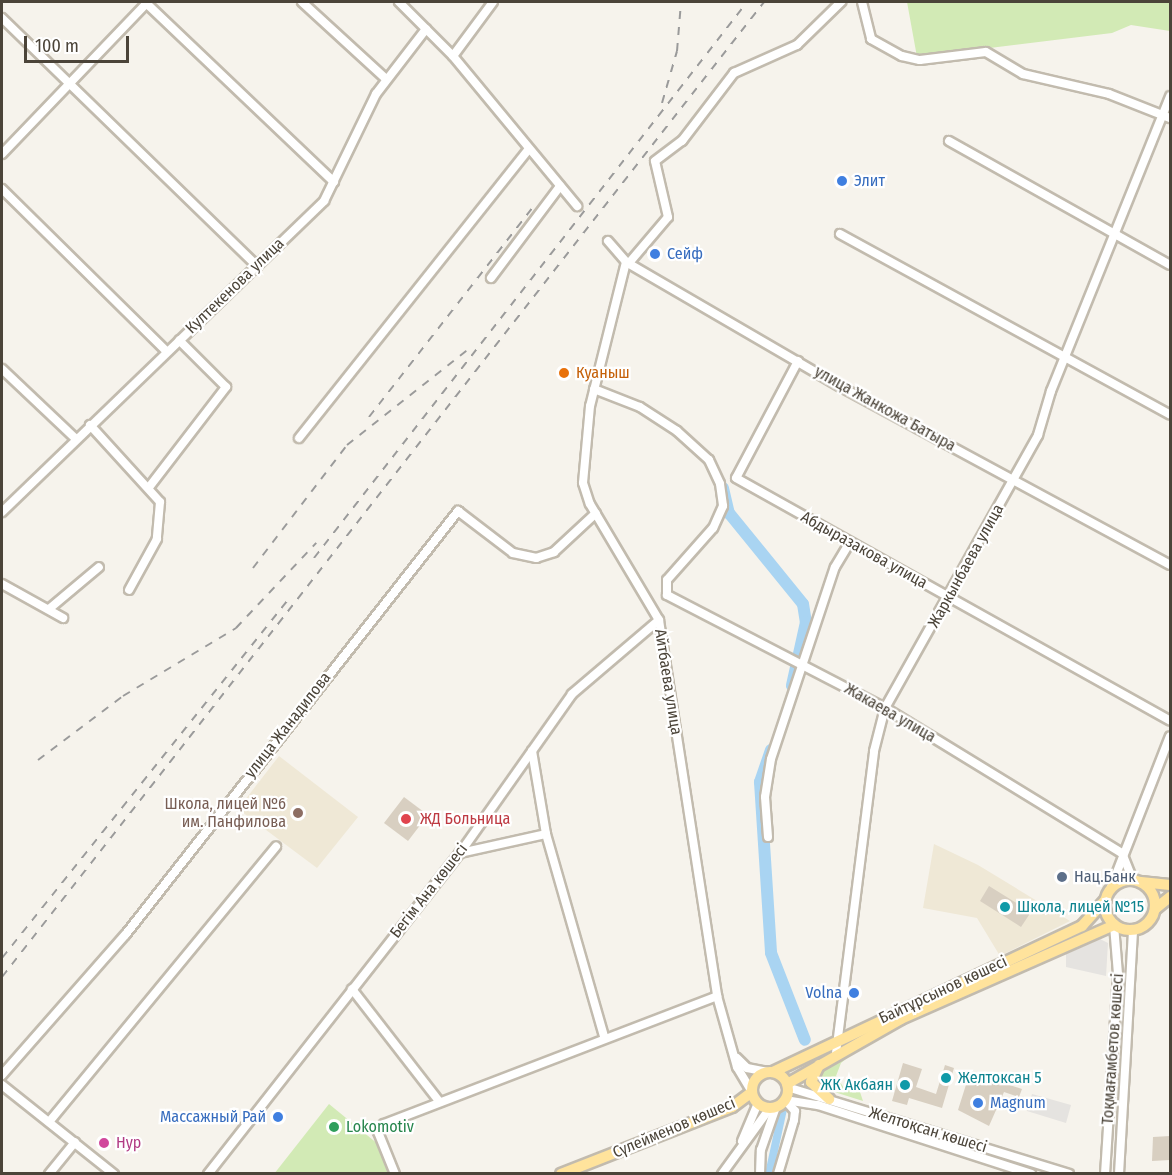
<!DOCTYPE html>
<html>
<head>
<meta charset="utf-8">
<style>
	body { margin:0 }
	#map { position:relative; width:1172px; height:1175px; overflow:hidden; background:#f6f3ec; font-family:"Fira Sans Condensed",sans-serif }
	div>[style] { position:absolute }
	[style*='--x'] { left:calc(var(--x)*1px); top:calc(var(--y)*1px); width:calc(var(--w)*1px); rotate:calc(var(--a)*1deg) }
	.education>* { inset:0; background:#efe8d6 }
	.green>* { inset:0; background:#d2eab5 }
	.parking>* { inset:0; background:#e5e3e0 }
	.canal>* { height:8px; margin:-4px; padding:0 4px; transform-origin:4px; border-radius:4px; background:#a9d4f2 }
	.river>* { height:12px; margin:-6px; padding:0 6px; transform-origin:6px; border-radius:6px; background:#a9d4f2 }
	.building>* { inset:0; background:#d8cfc1 }
	.roads { filter:drop-shadow(2px 0 #c2bbae) drop-shadow(-2px 0 #c2bbae) drop-shadow(0 2px #c2bbae) drop-shadow(0 -2px #c2bbae) }
	.minor>* { height:8px; margin:-4px; padding:0 4px; transform-origin:4px; border-radius:4px; background:#fff }
	.major>* { height:10px; margin:-5px; padding:0 5px; transform-origin:5px; border-radius:5px; background:#ffe39c }
	.major>.ring { margin:-5px; padding:0; box-sizing:content-box; background:none; border:10px solid #ffe39c; border-radius:50% }
	.rail>* { height:2px; margin-top:-1px; transform-origin:0; background:repeating-linear-gradient(90deg,#9a9a9a 0 8px,transparent 0 16px) }
	.dots>* { width:16px; height:16px; translate:-50% -50%; box-sizing:border-box; border:3px solid #fff; border-radius:50% }
	span { translate:-50% -50%; white-space:nowrap; text-align:center; line-height:1.15; -webkit-text-stroke:4.5px #fff; paint-order:stroke }
	.shop-label { font-size:16px; color:#366cbe }
	.left { translate:0 -50%; text-align:left }
	.right { translate:-100% -50%; text-align:right }
	.street-label { font-size:16px; color:#4b4439 }
	.food-label { font-size:16px; color:#c56008 }
	.education-label { font-size:16px; color:#785e54 }
	.health-label { font-size:16px; color:#be3a42 }
	.service-label { font-size:16px; color:#4e5e75 }
	.culture-label { font-size:16px; color:#0d838f }
	.leisure-label { font-size:16px; color:#27864d }
	.hotel-label { font-size:16px; color:#b23c85 }
	.frame { position:absolute; inset:0; border:3px solid #4b4439; pointer-events:none }
	.scale { position:absolute; left:24px; top:36px; width:105px; height:27px; box-sizing:border-box; border:3px solid #4b4439; border-top:0; padding-left:8px; font-size:18px; line-height:21px; white-space:nowrap; color:#4b4439; -webkit-text-stroke:4px #fff; paint-order:stroke }
</style>
</head>
<body>
<div id="map">
	<div class="education">
		<div style="clip-path:polygon(279px 756px,358px 817px,317px 868px,238px 809px)"></div>
		<div style="clip-path:polygon(934px 844px,978px 865px,1070px 921px,1000px 956px,977px 918px,923px 908px)"></div>
	</div>
	<div class="green">
		<div style="clip-path:polygon(907px 2px,1170px 2px,1170px 31px,1131px 25px,1112px 33px,917px 57px)"></div>
		<div style="clip-path:polygon(858px 1049px,841px 1063px,836px 1076px,844px 1088px,860px 1092px,863px 1101px,828px 1090px,821px 1079px,824px 1066px)"></div>
		<div style="clip-path:polygon(329px 1104px,384px 1149px,392px 1174px,274px 1174px)"></div>
	</div>
	<div class="parking">
		<div style="clip-path:polygon(1100px 939px,1108px 943px,1106px 976px,1066px 967px,1066px 954px)"></div>
		<div style="clip-path:polygon(1032px 1094px,1071px 1105px,1066px 1123px,1027px 1111px)"></div>
	</div>
	<div class="canal">
		<div style="--x:769;--y:1174;--w:66;--a:-77.8"></div>
	</div>
	<div class="river">
		<div style="--x:723;--y:488;--w:26;--a:77"></div>
		<div style="--x:729;--y:513;--w:117;--a:50.9"></div>
		<div style="--x:803;--y:604;--w:18;--a:81"></div>
		<div style="--x:806;--y:622;--w:65;--a:102.5"></div>
		<div style="--x:771;--y:750;--w:34;--a:109"></div>
		<div style="--x:760;--y:782;--w:171;--a:86.3"></div>
		<div style="--x:771;--y:953;--w:93;--a:68.7"></div>
	</div>
	<div class="building">
		<div style="clip-path:polygon(404px 797px,428px 815px,408px 841px,384px 823px)"></div>
		<div style="clip-path:polygon(989px 886px,1031px 912px,1021px 927px,980px 901px)"></div>
		<div style="clip-path:polygon(903px 1063px,922px 1069px,916px 1087px,936px 1094px,945px 1065px,954px 1068px,942px 1108px,909px 1098px,907px 1105px,892px 1101px)"></div>
		<div style="clip-path:polygon(970px 1072px,1022px 1089px,1019px 1097px,1004px 1092px,989px 1126px,958px 1110px)"></div>
		<div style="clip-path:polygon(1170px 1136px,1170px 1160px,1152px 1161px,1153px 1137px)"></div>
	</div>
	<div class="roads">
		<div class="minor">
			<div style="--x:145;--y:2;--w:261;--a:43.6"></div>
			<div style="--x:302;--y:2;--w:114;--a:42.5"></div>
			<div style="--x:399;--y:2;--w:76;--a:45"></div>
			<div style="--x:453;--y:56;--w:195;--a:50.4"></div>
			<div style="--x:862;--y:2;--w:38;--a:76"></div>
			<div style="--x:871;--y:39;--w:35;--a:29"></div>
			<div style="--x:902;--y:56;--w:18;--a:13"></div>
			<div style="--x:920;--y:60;--w:66;--a:-6.9"></div>
			<div style="--x:986;--y:52;--w:43;--a:30.7"></div>
			<div style="--x:1023;--y:74;--w:88;--a:13.1"></div>
			<div style="--x:1109;--y:94;--w:66;--a:21.5"></div>
			<div style="--x:2;--y:18;--w:356;--a:44.2"></div>
			<div style="--x:453;--y:56;--w:67;--a:-53.5"></div>
			<div style="--x:949;--y:141;--w:253;--a:29.3"></div>
			<div style="--x:2;--y:154;--w:211;--a:-46.2"></div>
			<div style="--x:2;--y:189;--w:229;--a:44.6"></div>
			<div style="--x:840;--y:234;--w:376;--a:28.7"></div>
			<div style="--x:608;--y:241;--w:28;--a:49"></div>
			<div style="--x:626;--y:262;--w:249;--a:30.2"></div>
			<div style="--x:841;--y:387;--w:374;--a:28.4"></div>
			<div style="--x:626;--y:262;--w:148;--a:104"></div>
			<div style="--x:590;--y:406;--w:77;--a:95.2"></div>
			<div style="--x:583;--y:483;--w:22;--a:72"></div>
			<div style="--x:590;--y:504;--w:135;--a:59.3"></div>
			<div style="--x:659;--y:620;--w:380;--a:81.2"></div>
			<div style="--x:717;--y:996;--w:74;--a:74.3"></div>
			<div style="--x:737;--y:1067;--w:29;--a:59"></div>
			<div style="--x:629;--y:263;--w:60;--a:-49.7"></div>
			<div style="--x:668;--y:217;--w:57;--a:-103.1"></div>
			<div style="--x:655;--y:161;--w:34;--a:-37"></div>
			<div style="--x:682;--y:141;--w:86;--a:-52.6"></div>
			<div style="--x:734;--y:73;--w:69;--a:-24"></div>
			<div style="--x:797;--y:45;--w:62;--a:-44.3"></div>
			<div style="--x:491;--y:278;--w:115;--a:-53.1"></div>
			<div style="--x:798;--y:361;--w:132;--a:117.9"></div>
			<div style="--x:736;--y:478;--w:497;--a:29.2"></div>
			<div style="--x:2;--y:369;--w:102;--a:43.4"></div>
			<div style="--x:594;--y:389;--w:49;--a:21.4"></div>
			<div style="--x:640;--y:407;--w:44;--a:33"></div>
			<div style="--x:677;--y:431;--w:43;--a:42.2"></div>
			<div style="--x:709;--y:460;--w:26;--a:65"></div>
			<div style="--x:720;--y:484;--w:22;--a:82"></div>
			<div style="--x:723;--y:506;--w:24;--a:114"></div>
			<div style="--x:713;--y:528;--w:69;--a:131.5"></div>
			<div style="--x:667;--y:580;--w:15;--a:90"></div>
			<div style="--x:90;--y:425;--w:104;--a:47.7"></div>
			<div style="--x:160;--y:502;--w:37;--a:95"></div>
			<div style="--x:157;--y:539;--w:58;--a:118.8"></div>
			<div style="--x:299;--y:438;--w:369;--a:-51.5"></div>
			<div style="--x:150;--y:486;--w:125;--a:-52.5"></div>
			<div style="--x:226;--y:387;--w:66;--a:-135"></div>
			<div style="--x:2;--y:512;--w:448;--a:-44"></div>
			<div style="--x:324;--y:201;--w:119;--a:-64.1"></div>
			<div style="--x:376;--y:94;--w:82;--a:-52.4"></div>
			<div style="--x:2;--y:584;--w:70;--a:29.1"></div>
			<div style="--x:667;--y:595;--w:246;--a:27.4"></div>
			<div style="--x:885;--y:708;--w:278;--a:31.5"></div>
			<div style="--x:49;--y:609;--w:65;--a:-40"></div>
			<div style="--x:532;--y:751;--w:84;--a:80.4"></div>
			<div style="--x:546;--y:834;--w:210;--a:74"></div>
			<div style="--x:768;--y:837;--w:40;--a:-94.3"></div>
			<div style="--x:765;--y:797;--w:38;--a:-81"></div>
			<div style="--x:771;--y:759;--w:202;--a:-71.6"></div>
			<div style="--x:835;--y:567;--w:29;--a:-59"></div>
			<div style="--x:460;--y:853;--w:88;--a:-12.5"></div>
			<div style="--x:1122;--y:853;--w:29;--a:68"></div>
			<div style="--x:1110;--y:890;--w:165;--a:-68.7"></div>
			<div style="--x:352;--y:989;--w:142;--a:52.2"></div>
			<div style="--x:836;--y:1053;--w:304;--a:-82.8"></div>
			<div style="--x:874;--y:751;--w:44;--a:-75.7"></div>
			<div style="--x:885;--y:708;--w:313;--a:-60.7"></div>
			<div style="--x:1038;--y:435;--w:46;--a:-73.5"></div>
			<div style="--x:1051;--y:391;--w:318;--a:-68"></div>
			<div style="--x:737;--y:1058;--w:14;--a:45"></div>
			<div style="--x:747;--y:1068;--w:21;--a:11"></div>
			<div style="--x:2;--y:1075;--w:188;--a:-48.7"></div>
			<div style="--x:126;--y:934;--w:538;--a:-51.87"></div>
			<div style="--x:458;--y:511;--w:69;--a:37.4"></div>
			<div style="--x:513;--y:553;--w:24;--a:12"></div>
			<div style="--x:536;--y:558;--w:19;--a:-18"></div>
			<div style="--x:554;--y:552;--w:57;--a:-42.9"></div>
			<div style="--x:2;--y:1085;--w:143;--a:38.5"></div>
			<div style="--x:787;--y:1087;--w:295;--a:17.1"></div>
			<div style="--x:785;--y:1100;--w:33;--a:9"></div>
			<div style="--x:818;--y:1105;--w:224;--a:17.9"></div>
			<div style="--x:49;--y:1122;--w:357;--a:-50.5"></div>
			<div style="--x:742;--y:1141;--w:41;--a:-67.2"></div>
			<div style="--x:49;--y:1174;--w:41;--a:-50.9"></div>
			<div style="--x:208;--y:1174;--w:408;--a:-51.9"></div>
			<div style="--x:460;--y:853;--w:194;--a:-54.8"></div>
			<div style="--x:572;--y:694;--w:114;--a:-40.4"></div>
			<div style="--x:395;--y:1174;--w:45;--a:-112"></div>
			<div style="--x:378;--y:1132;--w:10;--a:-53"></div>
			<div style="--x:384;--y:1124;--w:357;--a:-21"></div>
			<div style="--x:722;--y:1174;--w:82;--a:-54"></div>
			<div style="--x:760;--y:1174;--w:24;--a:-88"></div>
			<div style="--x:761;--y:1150;--w:46;--a:-70.8"></div>
			<div style="--x:778;--y:1174;--w:56;--a:-73.5"></div>
			<div style="--x:794;--y:1120;--w:9;--a:-84"></div>
			<div style="--x:795;--y:1111;--w:15;--a:-132"></div>
			<div style="--x:1105;--y:1174;--w:200;--a:-86.3"></div>
			<div style="--x:1118;--y:974;--w:49;--a:-94.7"></div>
			<div style="--x:1119;--y:1174;--w:243;--a:-86.7"></div>
		</div>
		<div class="major">
			<div class="ring" style="left:1105px;top:880px;width:40px;height:40px"></div>
			<div style="--x:1141;--y:882;--w:29;--a:6"></div>
			<div style="--x:1155;--y:909;--w:19;--a:-39"></div>
			<div style="--x:819;--y:1065;--w:19;--a:115"></div>
			<div style="--x:811;--y:1082;--w:25;--a:43"></div>
			<div style="--x:773;--y:1072;--w:342;--a:-25.3"></div>
			<div style="--x:1082;--y:926;--w:36;--a:-48"></div>
			<div class="ring" style="left:752px;top:1072px;width:26px;height:26px"></div>
			<div style="--x:787;--y:1084;--w:131;--a:-29.7"></div>
			<div style="--x:901;--y:1019;--w:233;--a:-23.8"></div>
			<div style="--x:561;--y:1174;--w:184;--a:-21.4"></div>
			<div style="--x:732;--y:1107;--w:25;--a:-37"></div>
		</div>
	</div>
	<div class="rail">
		<div style="--x:662;--y:103;--w:54;--a:-73.9"></div>
		<div style="--x:677;--y:51;--w:49;--a:-85.3"></div>
		<div style="--x:369;--y:417;--w:271;--a:-52"></div>
		<div style="--x:314;--y:558;--w:705;--a:-52.09"></div>
		<div style="--x:253;--y:568;--w:155;--a:-52.6"></div>
		<div style="--x:347;--y:445;--w:157;--a:-38.3"></div>
		<div style="--x:38;--y:760;--w:106;--a:-37"></div>
		<div style="--x:123;--y:696;--w:132;--a:-31"></div>
		<div style="--x:236;--y:628;--w:117;--a:-46.7"></div>
		<div style="--x:2;--y:958;--w:458;--a:-51.4"></div>
		<div style="--x:2;--y:977;--w:1237;--a:-51.99"></div>
	</div>
	<div class="dots">
		<div style="left:842px;top:181px;background:#3f7fe0"></div>
		<div style="left:655px;top:254px;background:#3f7fe0"></div>
		<div style="left:564px;top:373px;background:#e8710a"></div>
		<div style="left:298px;top:813px;background:#8d6e63"></div>
		<div style="left:406px;top:819px;background:#e0444e"></div>
		<div style="left:1062px;top:877px;background:#5c6f8a"></div>
		<div style="left:1005px;top:907px;background:#0f9aa8"></div>
		<div style="left:854px;top:993px;background:#3f7fe0"></div>
		<div style="left:946px;top:1078px;background:#0f9aa8"></div>
		<div style="left:905px;top:1085px;background:#0f9aa8"></div>
		<div style="left:978px;top:1103px;background:#3f7fe0"></div>
		<div style="left:278px;top:1117px;background:#3f7fe0"></div>
		<div style="left:334px;top:1127px;background:#2e9e5b"></div>
		<div style="left:104px;top:1143px;background:#d1479c"></div>
	</div>
	<div class="shop-label">
		<span class="left" style="left:854px;top:181px">Элит</span>
		<span class="left" style="left:667px;top:254px">Сейф</span>
		<span class="right" style="left:842px;top:993px">Volna</span>
		<span class="left" style="left:990px;top:1103px">Magnum</span>
		<span class="right" style="left:266px;top:1117px">Массажный Рай</span>
	</div>
	<div class="street-label">
		<span style="left:235px;top:286px;rotate:-44deg">Култекенова улица</span>
		<span style="left:885px;top:409px;rotate:29deg">улица Жанкожа Батыра</span>
		<span style="left:864px;top:550px;rotate:29deg">Абдыразакова улица</span>
		<span style="left:966px;top:566px;rotate:-61deg">Жаркынбаева улица</span>
		<span style="left:668px;top:682px;rotate:81deg">Айтбаева улица</span>
		<span style="left:890px;top:713px;rotate:30deg">Жакаева улица</span>
		<span style="left:288px;top:725px;rotate:-52deg">улица Жанадилова</span>
		<span style="left:429px;top:891px;rotate:-52deg">Бегім Ана көшесі</span>
		<span style="left:943px;top:990px;rotate:-25deg">Байтұрсынов көшесі</span>
		<span style="left:1113px;top:1049px;rotate:-86deg">Тоқмағамбетов көшесі</span>
		<span style="left:674px;top:1128px;rotate:-23deg">Сүлейменов көшесі</span>
		<span style="left:928px;top:1130px;rotate:17deg">Желтоқсан көшесі</span>
	</div>
	<div class="food-label">
		<span class="left" style="left:576px;top:373px">Куаныш</span>
	</div>
	<div class="education-label">
		<span class="right" style="left:286px;top:813px">Школа, лицей №6<br>им. Панфилова</span>
	</div>
	<div class="health-label">
		<span class="left" style="left:420px;top:819px">ЖД Больница</span>
	</div>
	<div class="service-label">
		<span class="left" style="left:1074px;top:877px">Нац.Банк</span>
	</div>
	<div class="culture-label">
		<span class="left" style="left:1017px;top:907px">Школа, лицей №15</span>
		<span class="left" style="left:958px;top:1078px">Желтоксан 5</span>
		<span class="right" style="left:893px;top:1085px">ЖК Акбаян</span>
	</div>
	<div class="leisure-label">
		<span class="left" style="left:346px;top:1127px">Lokomotiv</span>
	</div>
	<div class="hotel-label">
		<span class="left" style="left:116px;top:1143px">Нур</span>
	</div>
	<div class="frame"></div>
	<div class="scale">100 m</div>
</div>
</body>
</html>
